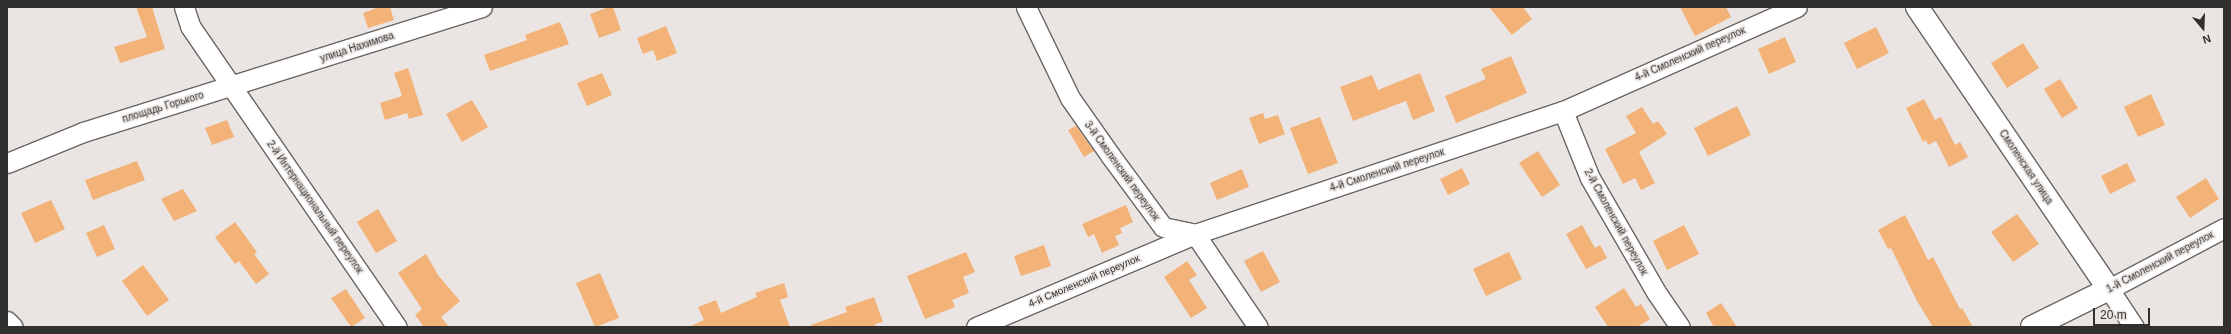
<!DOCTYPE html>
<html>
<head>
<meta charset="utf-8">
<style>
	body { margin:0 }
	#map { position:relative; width:2231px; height:334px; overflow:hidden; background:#eae5e2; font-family:Helvetica,sans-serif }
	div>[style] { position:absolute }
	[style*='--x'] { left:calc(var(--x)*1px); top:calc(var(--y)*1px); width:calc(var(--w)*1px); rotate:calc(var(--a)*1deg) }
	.building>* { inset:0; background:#f3b277 }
	.roads { filter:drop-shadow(1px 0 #6a6663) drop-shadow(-1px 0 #6a6663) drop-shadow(0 1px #6a6663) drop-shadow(0 -1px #6a6663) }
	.street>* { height:19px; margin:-9.5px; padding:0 9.5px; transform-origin:9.5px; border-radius:9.5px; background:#fff }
	.secondary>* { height:22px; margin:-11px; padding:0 11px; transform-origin:11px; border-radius:11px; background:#fff }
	span { translate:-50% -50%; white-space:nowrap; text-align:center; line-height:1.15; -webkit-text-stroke:3px #eae5e2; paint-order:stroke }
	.street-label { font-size:10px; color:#32302f }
	.frame { position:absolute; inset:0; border:8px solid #32302f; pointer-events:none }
	.north { position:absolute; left:2183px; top:8px; width:40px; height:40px; -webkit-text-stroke:3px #eae5e2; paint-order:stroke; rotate:161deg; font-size:11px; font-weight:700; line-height:16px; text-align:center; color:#32302f }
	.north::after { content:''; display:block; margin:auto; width:14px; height:18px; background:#32302f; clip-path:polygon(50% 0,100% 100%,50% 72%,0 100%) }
	.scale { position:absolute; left:2093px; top:308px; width:57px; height:18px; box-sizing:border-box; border:2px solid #32302f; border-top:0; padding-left:5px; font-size:12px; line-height:14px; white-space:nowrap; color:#32302f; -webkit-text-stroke:3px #eae5e2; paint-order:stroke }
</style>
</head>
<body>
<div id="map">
	<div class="building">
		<div style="clip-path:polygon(136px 7px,152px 7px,165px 49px,120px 63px,114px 47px,147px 37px)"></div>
		<div style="clip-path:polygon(379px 7px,390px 7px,394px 20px,368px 28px,363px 13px)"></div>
		<div style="clip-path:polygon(609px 7px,613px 7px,621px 30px,599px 38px,590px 14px)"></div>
		<div style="clip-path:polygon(1489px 7px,1523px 7px,1532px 19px,1512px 35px)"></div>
		<div style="clip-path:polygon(1680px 7px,1726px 7px,1731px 17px,1695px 36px)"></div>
		<div style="clip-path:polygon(560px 22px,569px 44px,490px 71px,484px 55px,527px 40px,525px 35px)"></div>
		<div style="clip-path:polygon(666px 26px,677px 53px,657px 61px,653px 50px,643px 54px,637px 38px)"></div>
		<div style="clip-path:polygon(1876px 27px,1889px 53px,1857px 69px,1844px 43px)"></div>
		<div style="clip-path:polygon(1785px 37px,1796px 62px,1769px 74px,1758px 49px)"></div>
		<div style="clip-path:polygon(2023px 43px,2039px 68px,2007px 88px,1991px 63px)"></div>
		<div style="clip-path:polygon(1511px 56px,1527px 93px,1456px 123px,1445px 96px,1486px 79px,1481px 69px)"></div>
		<div style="clip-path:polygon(408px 68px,423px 115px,409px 119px,407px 113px,385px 120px,380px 103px,402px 96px,394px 73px)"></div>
		<div style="clip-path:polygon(602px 73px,612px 95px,587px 106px,577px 83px)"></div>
		<div style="clip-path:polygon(1420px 73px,1435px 111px,1413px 120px,1406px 101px,1353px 121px,1340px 87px,1372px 75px,1378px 90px)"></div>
		<div style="clip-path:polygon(2060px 79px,2078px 108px,2062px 118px,2044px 89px)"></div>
		<div style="clip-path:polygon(2151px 94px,2165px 125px,2138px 137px,2124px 107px)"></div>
		<div style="clip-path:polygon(1924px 99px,1935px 120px,1941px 117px,1955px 145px,1960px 142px,1968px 157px,1949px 167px,1936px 141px,1928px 145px,1926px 140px,1923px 142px,1906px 108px)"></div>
		<div style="clip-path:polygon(472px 100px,488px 127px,462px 142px,446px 114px)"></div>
		<div style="clip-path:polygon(1737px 106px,1751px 135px,1708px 156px,1694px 128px)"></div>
		<div style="clip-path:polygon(1642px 107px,1653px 124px,1658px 121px,1667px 134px,1639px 152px,1655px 183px,1641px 190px,1635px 178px,1623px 184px,1605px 149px,1636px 133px,1626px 116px)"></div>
		<div style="clip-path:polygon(1263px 113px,1265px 119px,1278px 115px,1285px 134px,1259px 144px,1249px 118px)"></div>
		<div style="clip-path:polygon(1320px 117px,1338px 163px,1308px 174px,1290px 128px)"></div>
		<div style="clip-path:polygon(227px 120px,234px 137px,212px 145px,205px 128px)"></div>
		<div style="clip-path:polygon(1076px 126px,1094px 151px,1084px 157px,1068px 130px)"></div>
		<div style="clip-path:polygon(1538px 151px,1560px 185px,1542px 197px,1519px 163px)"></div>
		<div style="clip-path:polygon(137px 161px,145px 180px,93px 200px,85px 180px)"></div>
		<div style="clip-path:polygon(2127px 163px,2136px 181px,2110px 194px,2101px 176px)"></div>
		<div style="clip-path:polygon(1462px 168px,1470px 184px,1448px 195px,1440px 179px)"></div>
		<div style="clip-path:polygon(1242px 169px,1249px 187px,1217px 200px,1210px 183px)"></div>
		<div style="clip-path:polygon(2206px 178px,2219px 199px,2190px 218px,2176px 197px)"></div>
		<div style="clip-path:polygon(183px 189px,197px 211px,174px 221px,161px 199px)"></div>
		<div style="clip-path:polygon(51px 200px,65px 229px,35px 243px,21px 213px)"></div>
		<div style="clip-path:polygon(1126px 205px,1133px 222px,1120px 228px,1122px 233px,1115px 236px,1119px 245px,1102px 253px,1094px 234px,1088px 237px,1082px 224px)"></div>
		<div style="clip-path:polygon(378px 209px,397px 241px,376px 253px,357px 222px)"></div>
		<div style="clip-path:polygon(2017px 214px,2039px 244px,2013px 262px,1991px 232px)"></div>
		<div style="clip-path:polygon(1905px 215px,1928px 260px,1933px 257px,1960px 309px,1962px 308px,1973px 327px,1933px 327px,1917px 301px,1891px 248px,1888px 249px,1878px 230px)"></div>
		<div style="clip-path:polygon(235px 222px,257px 252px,254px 254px,269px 274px,256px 284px,239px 261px,235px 264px,215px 237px)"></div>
		<div style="clip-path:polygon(104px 225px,115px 249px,97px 257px,86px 233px)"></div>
		<div style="clip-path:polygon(1582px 225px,1595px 248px,1600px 245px,1607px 258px,1586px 269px,1566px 234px)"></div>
		<div style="clip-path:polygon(1684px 225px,1699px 254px,1667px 270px,1653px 241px)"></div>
		<div style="clip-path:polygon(1044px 245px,1051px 266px,1021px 276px,1014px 256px)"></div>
		<div style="clip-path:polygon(1263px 251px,1280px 282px,1261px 292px,1244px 261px)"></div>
		<div style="clip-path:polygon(966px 252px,975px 272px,963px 277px,969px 293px,952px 300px,955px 307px,925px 319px,907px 276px)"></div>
		<div style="clip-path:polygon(1509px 252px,1522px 279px,1486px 296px,1473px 269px)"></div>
		<div style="clip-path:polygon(426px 254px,438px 275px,460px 301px,441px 317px,449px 327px,424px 327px,415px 315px,422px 309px,398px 273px)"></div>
		<div style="clip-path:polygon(1187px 261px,1197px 275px,1189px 280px,1207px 308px,1191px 318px,1164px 277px)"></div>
		<div style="clip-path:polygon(143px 265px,169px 300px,147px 316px,122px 281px)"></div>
		<div style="clip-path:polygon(600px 273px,619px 318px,595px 327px,576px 283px)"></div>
		<div style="clip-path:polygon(784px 283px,788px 297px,780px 300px,790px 327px,689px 327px,704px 320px,698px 307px,716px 300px,721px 313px,757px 297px,755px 293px)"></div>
		<div style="clip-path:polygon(1624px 288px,1636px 307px,1641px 304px,1650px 319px,1637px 327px,1608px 327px,1595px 307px)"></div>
		<div style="clip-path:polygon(346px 289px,365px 318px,351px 327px,331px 298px)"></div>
		<div style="clip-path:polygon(874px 297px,883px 322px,875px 324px,876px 327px,812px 327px,811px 325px,847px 312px,845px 307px)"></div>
		<div style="clip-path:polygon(1721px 303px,1737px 327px,1714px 327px,1706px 313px)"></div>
	</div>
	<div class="roads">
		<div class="street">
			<div style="--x:184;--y:7;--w:20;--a:72"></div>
			<div style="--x:190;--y:26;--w:365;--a:55.5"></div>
			<div style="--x:1026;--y:7;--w:101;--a:64.2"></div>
			<div style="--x:1070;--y:98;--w:70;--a:54.9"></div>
			<div style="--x:1110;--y:155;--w:89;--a:53.6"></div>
			<div style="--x:1163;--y:227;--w:33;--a:12"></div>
			<div style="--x:1195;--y:234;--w:112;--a:55.9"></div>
			<div style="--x:1563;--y:111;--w:72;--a:68.1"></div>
			<div style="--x:1590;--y:178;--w:132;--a:59.9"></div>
			<div style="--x:1656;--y:292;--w:42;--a:55.6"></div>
			<div style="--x:7;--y:163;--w:82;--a:-22.2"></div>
			<div style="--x:83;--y:132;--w:418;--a:-17.4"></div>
			<div style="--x:7;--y:321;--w:8;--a:45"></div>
			<div style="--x:976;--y:327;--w:238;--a:-23"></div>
			<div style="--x:1195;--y:234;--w:388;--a:-18.5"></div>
			<div style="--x:1563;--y:111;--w:256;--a:-24"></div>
			<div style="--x:2134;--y:327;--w:45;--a:-123.3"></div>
			<div style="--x:2109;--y:289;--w:130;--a:-27.9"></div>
		</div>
		<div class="secondary">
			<div style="--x:1917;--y:7;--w:341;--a:55.8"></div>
			<div style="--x:2109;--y:289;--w:86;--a:153.7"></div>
		</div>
	</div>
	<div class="street-label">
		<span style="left:357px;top:47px;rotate:-18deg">улица Нахимова</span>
		<span style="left:1690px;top:54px;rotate:-24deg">4-й Смоленский переулок</span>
		<span style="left:163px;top:107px;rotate:-17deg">площадь Горького</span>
		<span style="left:2026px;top:167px;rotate:56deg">Смоленская улица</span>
		<span style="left:1387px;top:170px;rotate:-18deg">4-й Смоленский переулок</span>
		<span style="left:1122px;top:171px;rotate:54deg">3-й Смоленский переулок</span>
		<span style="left:315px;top:207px;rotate:55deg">2-й Интернациональный переулок</span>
		<span style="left:1616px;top:222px;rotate:61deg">2-й Смоленский переулок</span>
		<span style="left:2160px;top:262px;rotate:-28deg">1-й Смоленский переулок</span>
		<span style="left:1084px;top:281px;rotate:-23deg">4-й Смоленский переулок</span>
	</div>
	<div class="frame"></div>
	<div class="north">N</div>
	<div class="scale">20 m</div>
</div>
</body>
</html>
